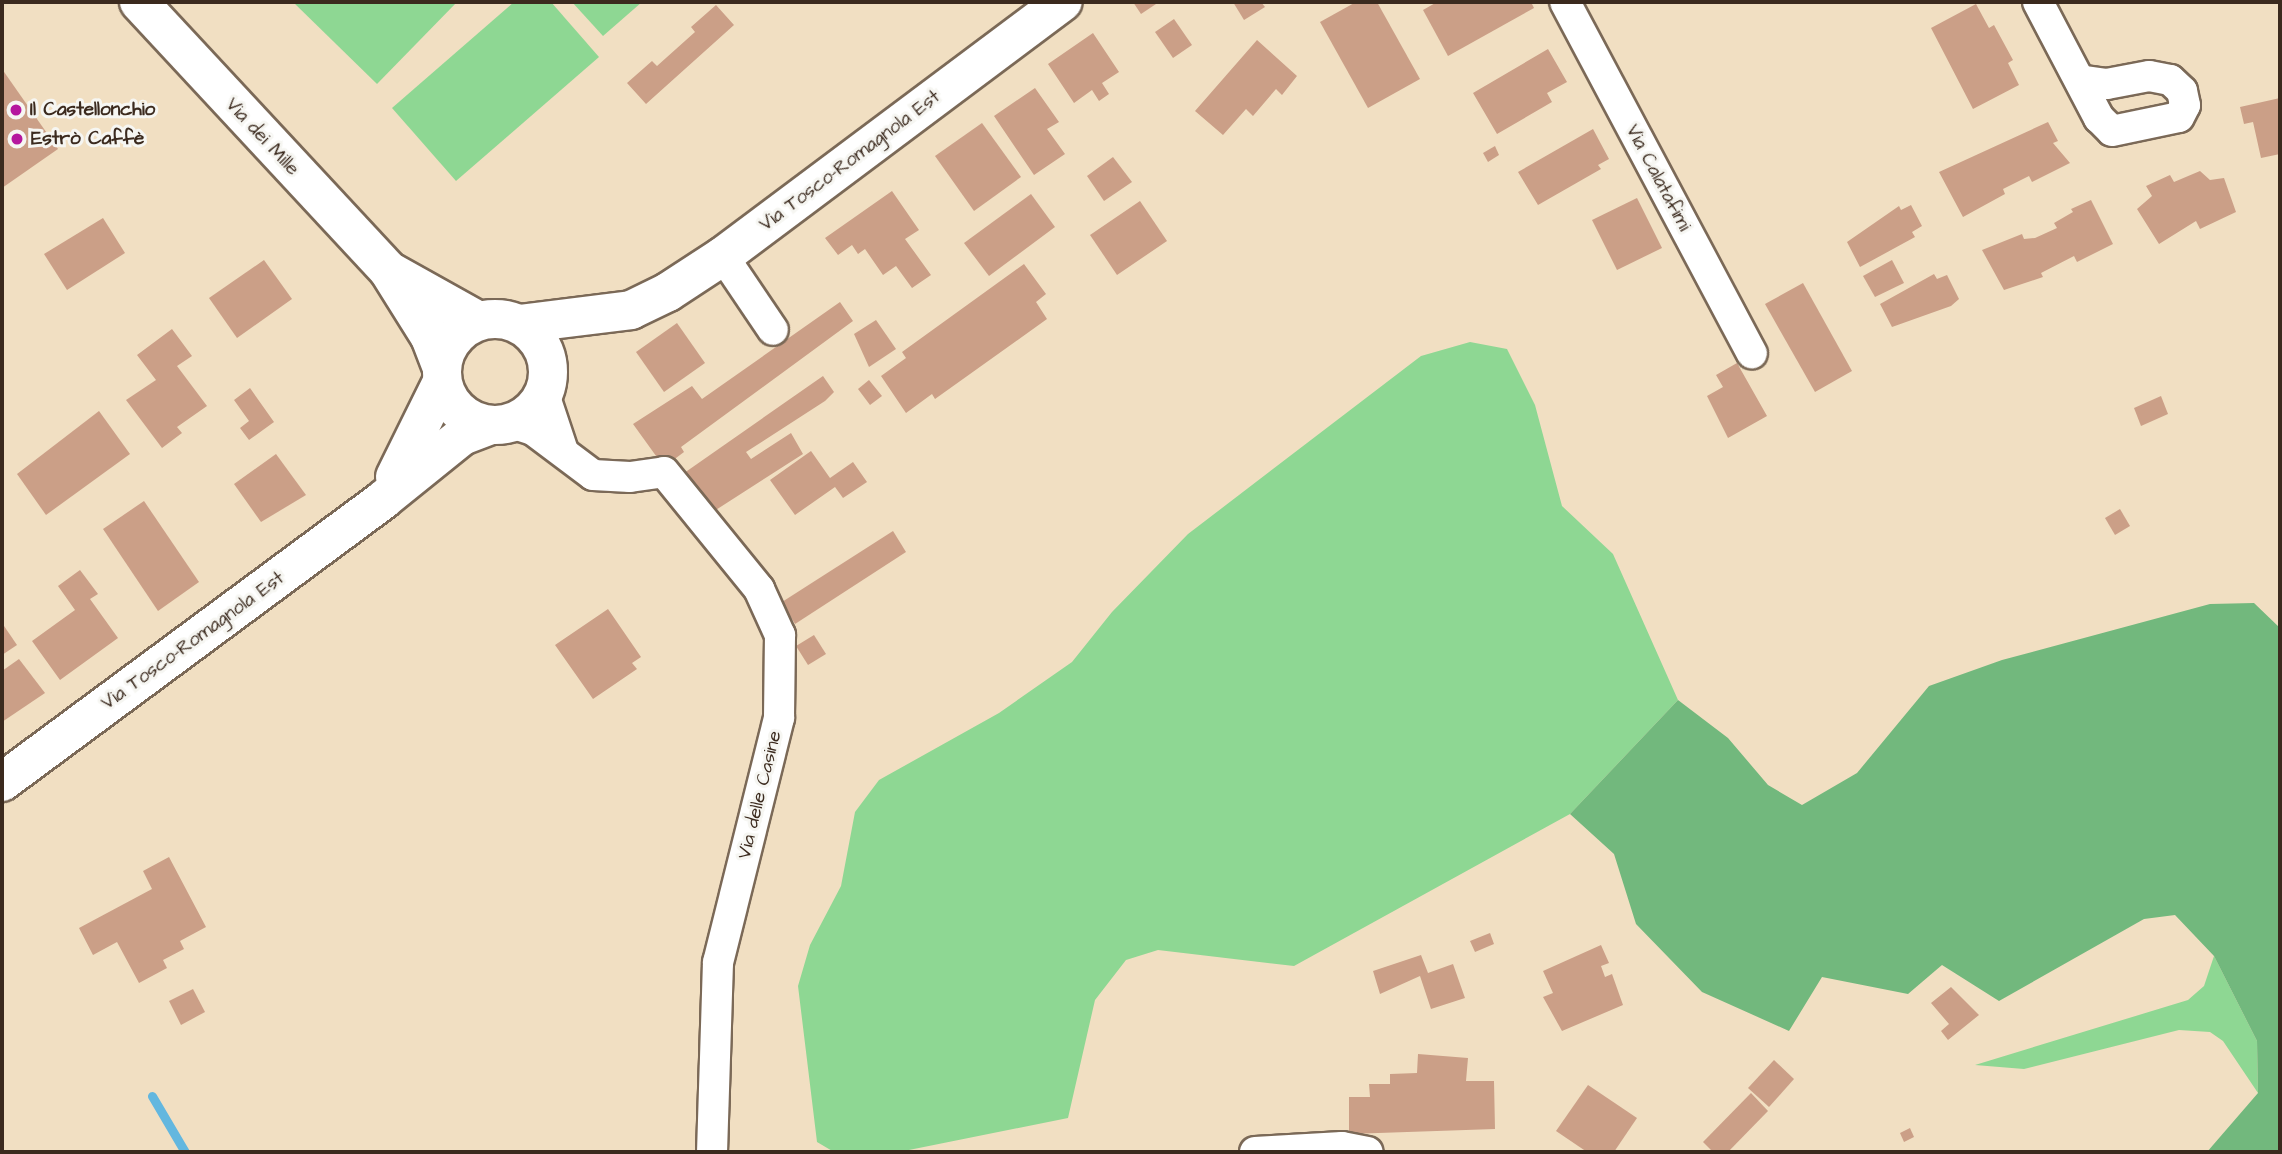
<!DOCTYPE html>
<html>
<head>
<meta charset="utf-8">
<style>
	body { margin:0 }
	#map { position:relative; width:2282px; height:1154px; overflow:hidden; background:#f1dfc2; font-family:"Architects Daughter",sans-serif }
	div>[style] { position:absolute }
	[style*='--x'] { left:calc(var(--x)*1px); top:calc(var(--y)*1px); width:calc(var(--w)*1px); rotate:calc(var(--a)*1deg) }
	.green>* { inset:0; background:#8ed793 }
	.forest>* { inset:0; background:#72b87d }
	.stream>* { height:9px; margin:-4.5px; padding:0 4.5px; transform-origin:4.5px; border-radius:4.5px; background:#63b7df }
	.building>* { inset:0; background:#cb9f87 }
	.roads { filter:drop-shadow(2px 0 #7b6957) drop-shadow(-2px 0 #7b6957) drop-shadow(0 2px #7b6957) drop-shadow(0 -2px #7b6957) }
	.minor>* { height:30px; margin:-15px; padding:0 15px; transform-origin:15px; border-radius:15px; background:#fff }
	.primary>* { height:38px; margin:-19px; padding:0 19px; transform-origin:19px; border-radius:19px; background:#fff }
	.primary>.ring { margin:-19px; padding:0; box-sizing:content-box; background:none; border:38px solid #fff; border-radius:50% }
	.dots>* { width:19px; height:19px; translate:-50% -50%; box-sizing:border-box; border:4px solid #f6f6f2; border-radius:50% }
	span { translate:-50% -50%; white-space:nowrap; text-align:center; line-height:1.15; -webkit-text-stroke:6px #f6f6f2; paint-order:stroke }
	.poi-label { font-size:19px; color:#3b2a1e; font-weight:700 }
	.left { translate:0 -50%; text-align:left }
	.street-label { font-size:19px; color:#3b2a1e }
	.frame { position:absolute; inset:0; border:4px solid #3b2a1e; pointer-events:none }
</style>
</head>
<body>
<div id="map">
	<div class="green">
		<div style="clip-path:polygon(293px 2px,457px 2px,377px 84px)"></div>
		<div style="clip-path:polygon(514px 2px,551px 2px,599px 57px,456px 181px,392px 108px)"></div>
		<div style="clip-path:polygon(572px 2px,642px 2px,603px 36px)"></div>
		<div style="clip-path:polygon(1470px 342px,1507px 349px,1535px 405px,1562px 506px,1613px 554px,1678px 700px,1570px 814px,1294px 966px,1158px 950px,1126px 960px,1095px 1000px,1068px 1118px,899px 1152px,834px 1152px,817px 1142px,798px 986px,810px 945px,841px 886px,855px 812px,879px 780px,999px 713px,1072px 662px,1112px 612px,1188px 534px,1421px 356px)"></div>
		<div style="clip-path:polygon(2214px 956px,2257px 1041px,2258px 1093px,2223px 1041px,2210px 1032px,2179px 1030px,2024px 1069px,1975px 1065px,2188px 1000px,2204px 986px)"></div>
	</div>
	<div class="forest">
		<div style="clip-path:polygon(2254px 603px,2280px 628px,2280px 1152px,2207px 1152px,2258px 1093px,2257px 1041px,2214px 956px,2175px 915px,2144px 919px,1999px 1001px,1942px 965px,1908px 994px,1822px 977px,1789px 1031px,1702px 992px,1636px 924px,1614px 854px,1570px 814px,1678px 700px,1728px 738px,1768px 785px,1802px 805px,1857px 773px,1929px 686px,2002px 660px,2210px 604px)"></div>
	</div>
	<div class="stream">
		<div style="--x:152;--y:1096;--w:65;--a:59.5"></div>
	</div>
	<div class="building">
		<div style="clip-path:polygon(1133px 2px,1159px 2px,1141px 14px)"></div>
		<div style="clip-path:polygon(1233px 2px,1261px 2px,1265px 7px,1244px 20px)"></div>
		<div style="clip-path:polygon(1356px 2px,1377px 2px,1420px 79px,1368px 108px,1320px 22px)"></div>
		<div style="clip-path:polygon(1437px 2px,1531px 2px,1534px 8px,1448px 56px,1423px 10px)"></div>
		<div style="clip-path:polygon(1976px 4px,1989px 28px,1994px 25px,2013px 60px,2008px 63px,2019px 85px,1973px 109px,1931px 28px)"></div>
		<div style="clip-path:polygon(716px 5px,734px 25px,646px 104px,627px 83px,652px 61px,657px 66px,695px 32px,691px 27px)"></div>
		<div style="clip-path:polygon(1174px 19px,1192px 45px,1173px 58px,1155px 32px)"></div>
		<div style="clip-path:polygon(1093px 33px,1119px 72px,1102px 83px,1109px 94px,1099px 101px,1092px 90px,1074px 103px,1048px 64px)"></div>
		<div style="clip-path:polygon(1257px 40px,1297px 76px,1282px 95px,1276px 89px,1253px 116px,1246px 109px,1223px 135px,1195px 111px)"></div>
		<div style="clip-path:polygon(1548px 49px,1567px 82px,1547px 93px,1552px 102px,1497px 134px,1473px 93px)"></div>
		<div style="clip-path:polygon(2px 69px,58px 149px,2px 188px)"></div>
		<div style="clip-path:polygon(1035px 88px,1059px 122px,1047px 129px,1065px 154px,1034px 175px,994px 116px)"></div>
		<div style="clip-path:polygon(2280px 98px,2280px 154px,2261px 158px,2253px 122px,2244px 124px,2240px 107px)"></div>
		<div style="clip-path:polygon(2048px 122px,2058px 141px,2053px 143px,2070px 163px,2032px 182px,2029px 176px,2003px 189px,2005px 194px,1963px 217px,1939px 172px)"></div>
		<div style="clip-path:polygon(982px 123px,1021px 177px,974px 211px,935px 156px)"></div>
		<div style="clip-path:polygon(1593px 129px,1609px 159px,1598px 165px,1601px 169px,1538px 205px,1518px 172px)"></div>
		<div style="clip-path:polygon(1495px 146px,1499px 155px,1488px 162px,1483px 153px)"></div>
		<div style="clip-path:polygon(1113px 157px,1132px 182px,1104px 201px,1087px 176px)"></div>
		<div style="clip-path:polygon(2200px 171px,2210px 180px,2224px 178px,2236px 212px,2200px 229px,2196px 221px,2159px 244px,2137px 209px,2152px 196px,2146px 186px,2170px 175px,2174px 182px)"></div>
		<div style="clip-path:polygon(892px 191px,919px 230px,905px 239px,931px 275px,912px 288px,896px 266px,883px 275px,865px 249px,858px 254px,852px 245px,838px 255px,825px 238px)"></div>
		<div style="clip-path:polygon(1031px 194px,1055px 227px,989px 276px,964px 243px)"></div>
		<div style="clip-path:polygon(1637px 198px,1662px 248px,1617px 270px,1592px 220px)"></div>
		<div style="clip-path:polygon(2091px 200px,2113px 244px,2077px 262px,2074px 256px,2041px 273px,2043px 277px,2004px 290px,1982px 250px,2022px 234px,2024px 239px,2035px 238px,2057px 228px,2054px 223px,2073px 212px,2071px 209px)"></div>
		<div style="clip-path:polygon(1140px 201px,1167px 241px,1117px 275px,1090px 235px)"></div>
		<div style="clip-path:polygon(1911px 205px,1922px 226px,1912px 232px,1915px 237px,1860px 267px,1847px 242px,1899px 206px,1901px 210px)"></div>
		<div style="clip-path:polygon(103px 218px,125px 253px,67px 290px,44px 254px)"></div>
		<div style="clip-path:polygon(264px 260px,292px 299px,237px 338px,209px 298px)"></div>
		<div style="clip-path:polygon(1892px 260px,1904px 283px,1875px 297px,1863px 276px)"></div>
		<div style="clip-path:polygon(1024px 264px,1046px 294px,1036px 302px,1047px 319px,935px 399px,932px 394px,906px 413px,881px 376px,906px 358px,902px 352px)"></div>
		<div style="clip-path:polygon(1934px 274px,1937px 279px,1947px 275px,1959px 299px,1951px 306px,1892px 327px,1880px 304px)"></div>
		<div style="clip-path:polygon(1803px 283px,1852px 371px,1815px 392px,1765px 304px)"></div>
		<div style="clip-path:polygon(840px 302px,853px 321px,681px 447px,684px 452px,664px 467px,633px 424px,692px 386px,702px 399px)"></div>
		<div style="clip-path:polygon(876px 320px,896px 349px,869px 367px,854px 334px)"></div>
		<div style="clip-path:polygon(677px 323px,705px 363px,664px 392px,636px 352px)"></div>
		<div style="clip-path:polygon(172px 329px,192px 356px,177px 366px,207px 406px,177px 427px,182px 433px,162px 448px,126px 400px,156px 380px,137px 355px)"></div>
		<div style="clip-path:polygon(1737px 363px,1767px 416px,1728px 438px,1707px 396px,1723px 387px,1716px 375px)"></div>
		<div style="clip-path:polygon(823px 376px,834px 392px,825px 401px,746px 452px,751px 459px,791px 433px,803px 454px,708px 515px,677px 478px)"></div>
		<div style="clip-path:polygon(869px 380px,882px 396px,870px 405px,858px 389px)"></div>
		<div style="clip-path:polygon(250px 388px,274px 422px,249px 440px,240px 428px,249px 421px,234px 400px)"></div>
		<div style="clip-path:polygon(2161px 396px,2168px 414px,2141px 426px,2134px 408px)"></div>
		<div style="clip-path:polygon(99px 411px,130px 454px,46px 515px,17px 474px)"></div>
		<div style="clip-path:polygon(811px 451px,830px 478px,853px 462px,867px 482px,843px 498px,835px 487px,795px 515px,770px 480px)"></div>
		<div style="clip-path:polygon(276px 454px,306px 495px,261px 522px,234px 484px)"></div>
		<div style="clip-path:polygon(144px 501px,199px 582px,158px 611px,103px 529px)"></div>
		<div style="clip-path:polygon(2120px 509px,2130px 526px,2115px 535px,2105px 518px)"></div>
		<div style="clip-path:polygon(893px 531px,906px 552px,795px 624px,782px 602px)"></div>
		<div style="clip-path:polygon(80px 570px,98px 594px,90px 599px,118px 638px,60px 680px,32px 641px,75px 610px,58px 586px)"></div>
		<div style="clip-path:polygon(608px 609px,641px 657px,632px 663px,637px 669px,593px 699px,555px 645px)"></div>
		<div style="clip-path:polygon(2px 623px,17px 645px,2px 655px)"></div>
		<div style="clip-path:polygon(814px 635px,826px 654px,808px 665px,796px 646px)"></div>
		<div style="clip-path:polygon(19px 659px,45px 693px,2px 722px,2px 671px)"></div>
		<div style="clip-path:polygon(169px 857px,206px 927px,180px 941px,184px 949px,163px 960px,167px 968px,139px 983px,117px 942px,93px 955px,79px 928px,152px 889px,143px 871px)"></div>
		<div style="clip-path:polygon(1490px 933px,1494px 944px,1475px 952px,1470px 941px)"></div>
		<div style="clip-path:polygon(1601px 945px,1609px 963px,1601px 966px,1605px 977px,1612px 974px,1623px 1005px,1562px 1031px,1543px 997px,1553px 993px,1543px 971px)"></div>
		<div style="clip-path:polygon(1421px 955px,1428px 973px,1453px 964px,1465px 998px,1431px 1009px,1420px 976px,1380px 994px,1373px 971px)"></div>
		<div style="clip-path:polygon(1951px 987px,1979px 1015px,1948px 1040px,1941px 1031px,1949px 1024px,1931px 1003px)"></div>
		<div style="clip-path:polygon(193px 989px,205px 1012px,181px 1025px,169px 1001px)"></div>
		<div style="clip-path:polygon(1418px 1054px,1468px 1058px,1466px 1081px,1494px 1081px,1495px 1129px,1349px 1134px,1349px 1097px,1370px 1097px,1369px 1084px,1390px 1084px,1390px 1074px,1417px 1073px)"></div>
		<div style="clip-path:polygon(1774px 1060px,1794px 1079px,1769px 1107px,1748px 1088px)"></div>
		<div style="clip-path:polygon(1588px 1085px,1637px 1118px,1614px 1152px,1587px 1152px,1556px 1131px)"></div>
		<div style="clip-path:polygon(1751px 1093px,1768px 1111px,1728px 1152px,1713px 1152px,1703px 1142px)"></div>
		<div style="clip-path:polygon(1910px 1128px,1914px 1137px,1904px 1142px,1900px 1133px)"></div>
	</div>
	<div class="roads">
		<div class="minor">
			<div style="--x:1565;--y:2;--w:398;--a:62"></div>
			<div style="--x:2038;--y:2;--w:131;--a:62.3"></div>
			<div style="--x:2099;--y:118;--w:18;--a:45"></div>
			<div style="--x:2112;--y:131;--w:68;--a:-11.8"></div>
			<div style="--x:2179;--y:117;--w:13;--a:-63"></div>
			<div style="--x:2185;--y:105;--w:14;--a:-102"></div>
			<div style="--x:2182;--y:91;--w:16;--a:-137"></div>
			<div style="--x:2170;--y:80;--w:21;--a:-169"></div>
			<div style="--x:2149;--y:76;--w:43;--a:169.2"></div>
			<div style="--x:2107;--y:84;--w:27;--a:-172"></div>
			<div style="--x:723;--y:256;--w:89;--a:56"></div>
			<div style="--x:544;--y:394;--w:60;--a:71.6"></div>
			<div style="--x:511;--y:423;--w:23;--a:18"></div>
			<div style="--x:533;--y:430;--w:75;--a:36.9"></div>
			<div style="--x:593;--y:475;--w:37;--a:3"></div>
			<div style="--x:630;--y:477;--w:34;--a:-8"></div>
			<div style="--x:664;--y:472;--w:151;--a:50.9"></div>
			<div style="--x:759;--y:589;--w:51;--a:65.5"></div>
			<div style="--x:780;--y:635;--w:83;--a:90.7"></div>
			<div style="--x:779;--y:718;--w:252;--a:104"></div>
			<div style="--x:718;--y:962;--w:190;--a:91.8"></div>
			<div style="--x:1255;--y:1152;--w:87;--a:-3.3"></div>
			<div style="--x:1342;--y:1147;--w:26;--a:11"></div>
		</div>
		<div class="primary">
			<div style="--x:139;--y:2;--w:366;--a:47.1"></div>
			<div style="--x:388;--y:270;--w:79;--a:57.9"></div>
			<div style="--x:430;--y:337;--w:33;--a:69"></div>
			<div style="--x:393;--y:273;--w:98;--a:29.2"></div>
			<div class="ring" style="left:442px;top:319px;width:68px;height:68px"></div>
			<div style="--x:519;--y:324;--w:113;--a:-7.1"></div>
			<div style="--x:631;--y:310;--w:41;--a:-25.9"></div>
			<div style="--x:668;--y:292;--w:66;--a:-33.2"></div>
			<div style="--x:723;--y:256;--w:424;--a:-36.8"></div>
			<div style="--x:395;--y:477;--w:106;--a:-63.7"></div>
			<div style="--x:2;--y:782;--w:475;--a:-36.5"></div>
			<div style="--x:384;--y:499;--w:100;--a:-38.9"></div>
			<div style="--x:462;--y:436;--w:31;--a:-21"></div>
		</div>
	</div>
	<div class="dots">
		<div style="left:16px;top:110px;background:#b5179e"></div>
		<div style="left:17px;top:139px;background:#b5179e"></div>
	</div>
	<div class="poi-label">
		<span class="left" style="left:30px;top:110px">Il Castellonchio</span>
		<span class="left" style="left:31px;top:139px">Estrò Caffè</span>
	</div>
	<div class="street-label">
		<span style="left:262px;top:137px;rotate:47deg">Via dei Mille</span>
		<span style="left:850px;top:161px;rotate:-37deg">Via Tosco-Romagnola Est</span>
		<span style="left:1658px;top:178px;rotate:62deg">Via Calatafimi</span>
		<span style="left:193px;top:641px;rotate:-36deg">Via Tosco-Romagnola Est</span>
		<span style="left:760px;top:795px;rotate:-76deg">Via delle Casine</span>
	</div>
	<div class="frame"></div>
</div>
</body>
</html>
